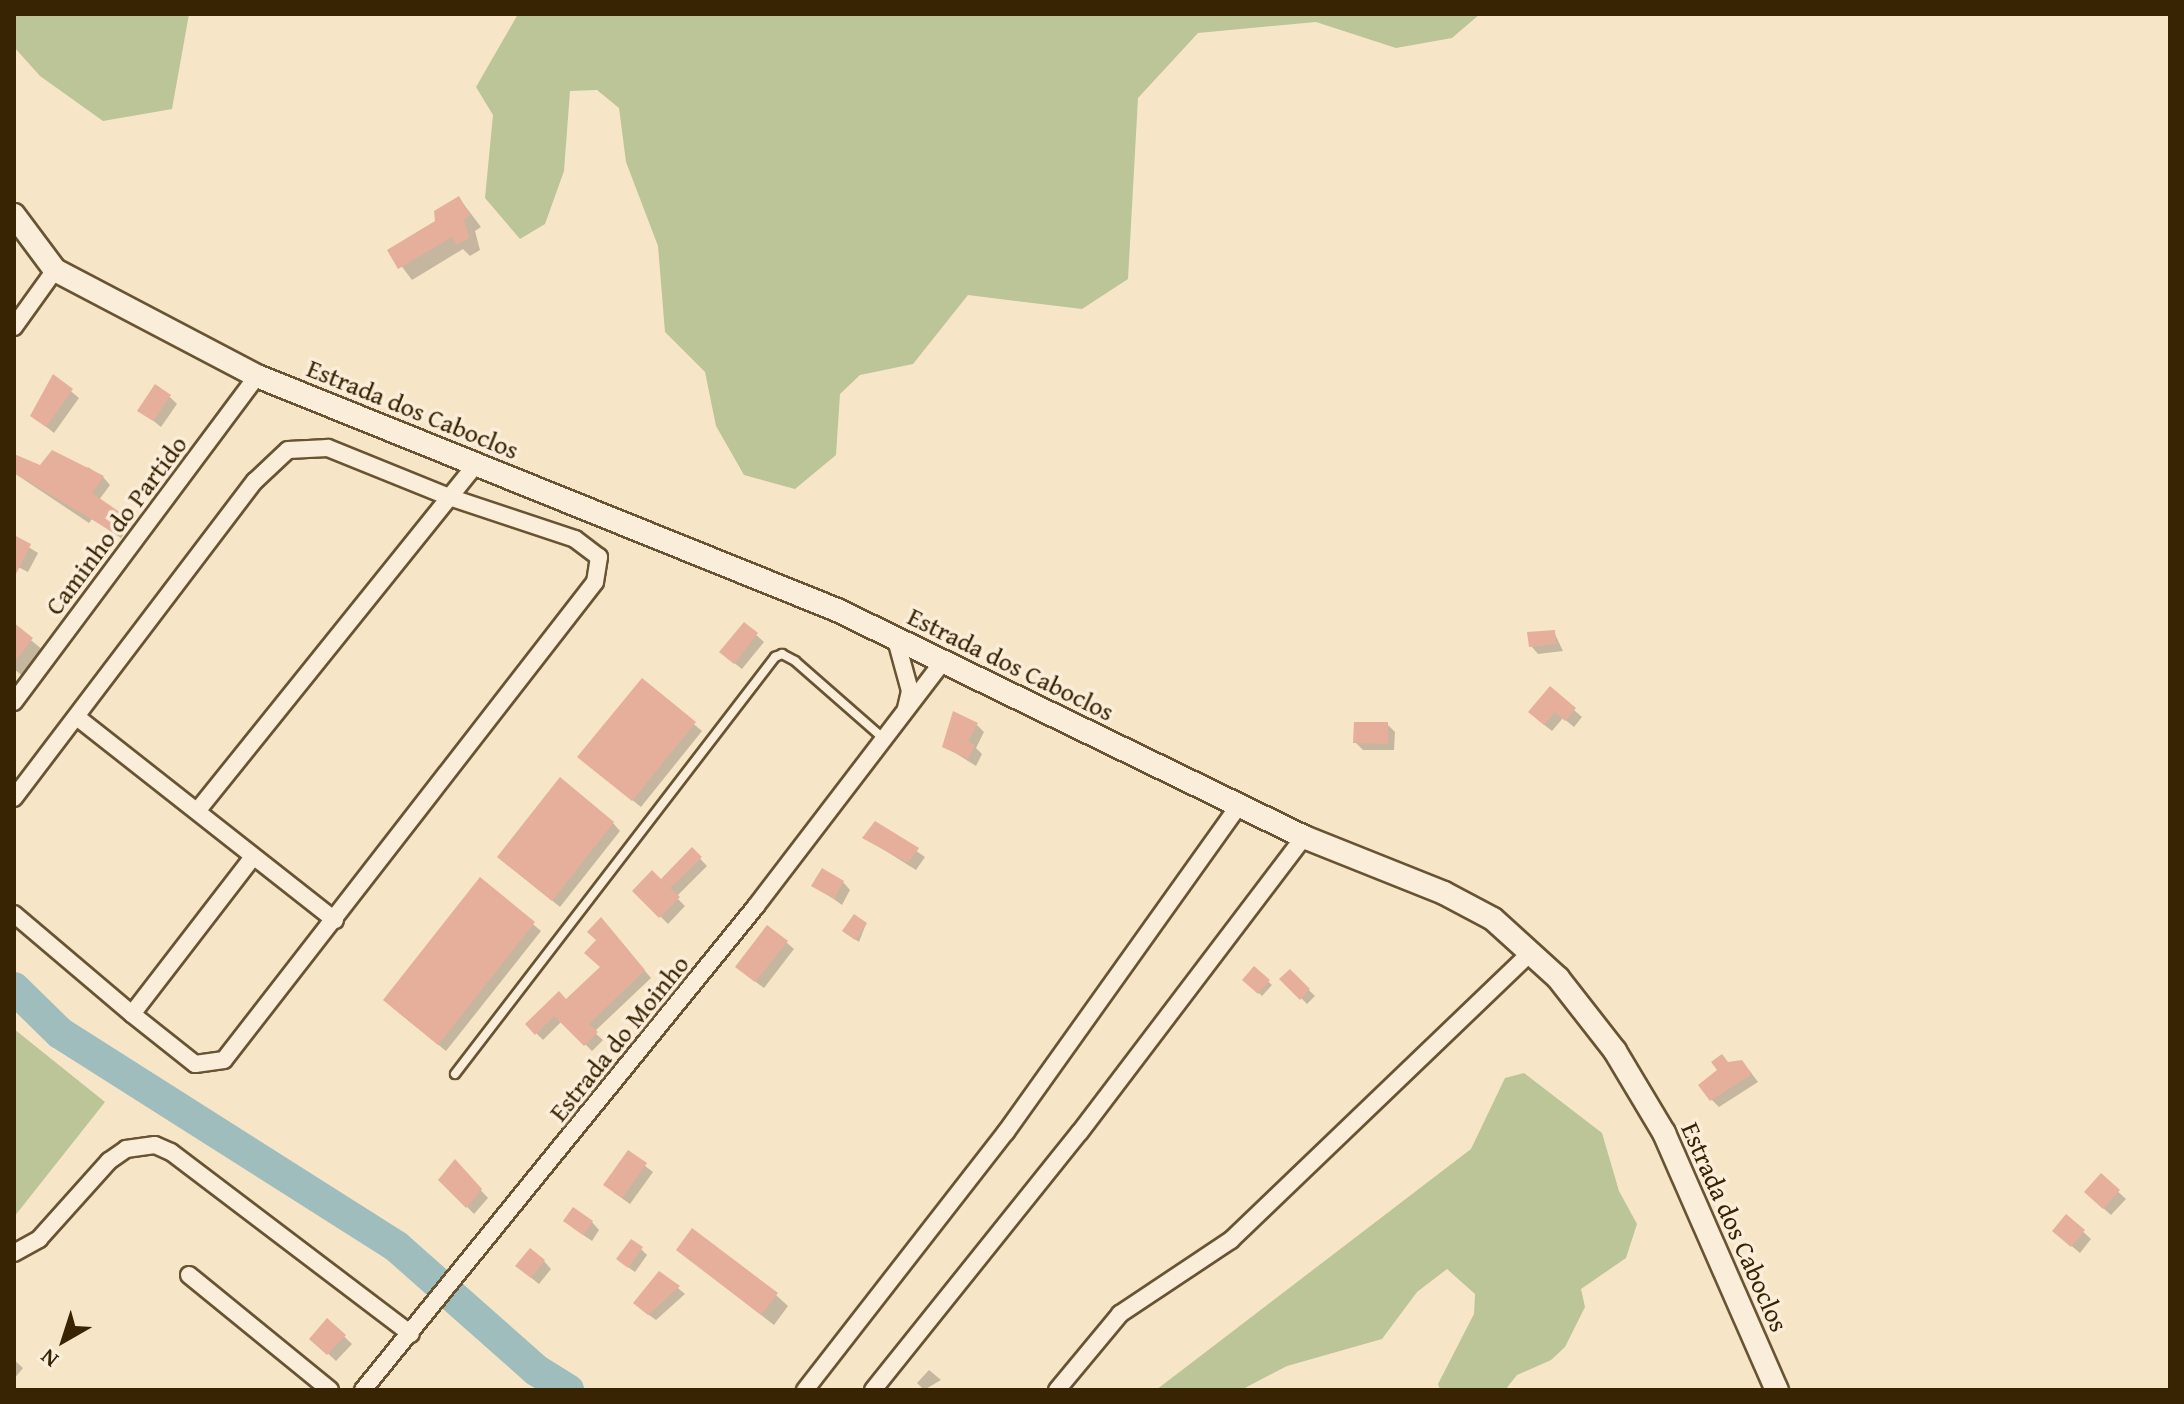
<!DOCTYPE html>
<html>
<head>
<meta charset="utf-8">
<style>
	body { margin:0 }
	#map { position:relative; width:2184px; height:1404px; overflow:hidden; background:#f7e5c7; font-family:"Gentium Book Plus",serif }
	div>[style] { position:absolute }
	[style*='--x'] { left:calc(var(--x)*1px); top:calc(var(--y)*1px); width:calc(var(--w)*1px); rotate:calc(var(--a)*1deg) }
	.green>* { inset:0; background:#bbc597 }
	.shadow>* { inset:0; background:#0003 }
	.river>* { height:32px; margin:-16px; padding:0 16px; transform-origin:16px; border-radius:16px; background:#a0bdbe }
	.building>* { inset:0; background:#e5af9c }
	.roads { filter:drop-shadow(2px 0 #685433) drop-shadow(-2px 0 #685433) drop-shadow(0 2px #685433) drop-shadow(0 -2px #685433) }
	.lane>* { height:8px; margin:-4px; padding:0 4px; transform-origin:4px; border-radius:4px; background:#faeedb }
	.street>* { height:16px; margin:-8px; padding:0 8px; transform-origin:8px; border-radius:8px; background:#faeedb }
	.secondary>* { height:22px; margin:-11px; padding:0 11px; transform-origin:11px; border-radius:11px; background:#faeedb }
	span { translate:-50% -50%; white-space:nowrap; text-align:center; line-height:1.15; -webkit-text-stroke:7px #faeedb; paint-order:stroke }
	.street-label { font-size:26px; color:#382302 }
	.frame { position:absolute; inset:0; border:16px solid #382302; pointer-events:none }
	.north { position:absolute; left:24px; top:1300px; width:80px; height:80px; -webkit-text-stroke:6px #faeedb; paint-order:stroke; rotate:219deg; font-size:22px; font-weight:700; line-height:32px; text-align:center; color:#382302 }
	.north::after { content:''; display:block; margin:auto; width:28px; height:36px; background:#382302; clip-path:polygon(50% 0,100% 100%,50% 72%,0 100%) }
</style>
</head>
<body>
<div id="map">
	<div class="green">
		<div style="clip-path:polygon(14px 14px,189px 14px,172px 109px,103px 121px,40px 76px,14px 47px)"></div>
		<div style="clip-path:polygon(518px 14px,1480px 14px,1452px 38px,1396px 48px,1316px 22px,1198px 33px,1138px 98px,1128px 279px,1082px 309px,968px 295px,913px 364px,860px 375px,840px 394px,836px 455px,795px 489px,744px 475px,716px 426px,705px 372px,665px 332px,658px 246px,626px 162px,619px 108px,597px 90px,570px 91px,564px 171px,545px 224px,520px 239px,485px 198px,493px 115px,476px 87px)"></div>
		<div style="clip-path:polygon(14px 1029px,105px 1102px,14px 1217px)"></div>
		<div style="clip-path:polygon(1524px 1073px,1602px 1133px,1619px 1191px,1637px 1224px,1626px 1258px,1581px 1289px,1585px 1307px,1565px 1347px,1551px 1360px,1517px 1375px,1505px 1390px,1440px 1390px,1438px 1384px,1474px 1314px,1475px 1294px,1447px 1269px,1417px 1292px,1382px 1339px,1287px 1366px,1241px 1390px,1156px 1390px,1471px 1149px,1505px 1078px)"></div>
	</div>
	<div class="shadow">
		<div style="clip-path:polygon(459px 198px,481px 227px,475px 231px,480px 250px,470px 256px,463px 249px,412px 280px,390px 251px,437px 222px)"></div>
		<div style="clip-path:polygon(54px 377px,79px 398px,54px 433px,33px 416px)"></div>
		<div style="clip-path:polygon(170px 397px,177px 404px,161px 427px,140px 410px)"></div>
		<div style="clip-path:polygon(14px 456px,41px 468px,84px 472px,88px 467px,103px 477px,110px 485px,99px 500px,130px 524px,121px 538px,92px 519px,89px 523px,14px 473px)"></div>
		<div style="clip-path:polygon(14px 538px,38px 553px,28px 572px,14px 565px)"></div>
		<div style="clip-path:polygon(744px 624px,764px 642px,742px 669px,729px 659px)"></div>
		<div style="clip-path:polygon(14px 626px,44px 651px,24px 677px,14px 669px)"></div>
		<div style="clip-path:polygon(1554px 632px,1563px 651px,1538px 654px,1531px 646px)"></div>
		<div style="clip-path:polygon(642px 681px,702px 731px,641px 807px,587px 764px)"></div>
		<div style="clip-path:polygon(1550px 689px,1582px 717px,1574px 727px,1563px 718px,1552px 731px,1538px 720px)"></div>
		<div style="clip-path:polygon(1387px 724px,1395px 732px,1394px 750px,1363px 750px,1355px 742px)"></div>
		<div style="clip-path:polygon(977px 725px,984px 732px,976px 748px,982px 754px,976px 766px,944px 746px)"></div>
		<div style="clip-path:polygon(613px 823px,620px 831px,560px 907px,507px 864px)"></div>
		<div style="clip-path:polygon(876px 823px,925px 857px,916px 870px,865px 838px)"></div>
		<div style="clip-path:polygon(692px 850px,707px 866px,676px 897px,685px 906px,668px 924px,635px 891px,661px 882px)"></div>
		<div style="clip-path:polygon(481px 880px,541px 931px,446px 1051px,393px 1008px)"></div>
		<div style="clip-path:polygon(843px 882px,850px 890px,842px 905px,814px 885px)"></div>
		<div style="clip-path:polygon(866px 924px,859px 942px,848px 934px)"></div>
		<div style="clip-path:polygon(607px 926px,651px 978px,594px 1032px,603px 1040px,592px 1051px,562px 1021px,543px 1040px,527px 1024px,567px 1002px,603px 968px)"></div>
		<div style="clip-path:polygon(786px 942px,794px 949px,764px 988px,745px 974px)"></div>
		<div style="clip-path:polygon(1254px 969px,1272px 985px,1262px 996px,1245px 980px)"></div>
		<div style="clip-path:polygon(1290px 972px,1315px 996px,1307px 1004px,1282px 979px)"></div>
		<div style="clip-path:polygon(1729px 1064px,1749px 1070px,1758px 1082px,1719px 1107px,1711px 1099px)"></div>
		<div style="clip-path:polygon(628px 1153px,653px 1172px,630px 1204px,613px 1192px)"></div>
		<div style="clip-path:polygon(455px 1162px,488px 1198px,474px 1214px,441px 1180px)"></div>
		<div style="clip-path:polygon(2101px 1176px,2126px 1199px,2111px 1215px,2094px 1200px)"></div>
		<div style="clip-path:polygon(2067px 1217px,2091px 1239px,2080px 1253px,2062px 1238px)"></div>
		<div style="clip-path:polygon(592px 1222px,599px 1230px,592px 1241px,573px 1228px)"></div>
		<div style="clip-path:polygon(641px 1249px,647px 1255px,635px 1272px,625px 1265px)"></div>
		<div style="clip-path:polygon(678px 1250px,776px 1295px,788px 1306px,774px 1325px)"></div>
		<div style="clip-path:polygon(544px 1261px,551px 1269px,539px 1284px,525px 1273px)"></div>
		<div style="clip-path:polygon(660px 1273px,685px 1294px,656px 1320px,642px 1310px)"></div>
		<div style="clip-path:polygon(328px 1321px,352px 1344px,336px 1361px,312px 1339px)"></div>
		<div style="clip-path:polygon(14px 1360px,23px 1368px,14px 1379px)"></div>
		<div style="clip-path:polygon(929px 1370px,941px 1380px,924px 1390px,917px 1383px)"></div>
	</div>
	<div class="river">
		<div style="--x:14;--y:988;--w:64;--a:44.4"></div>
		<div style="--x:60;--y:1033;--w:399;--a:32.4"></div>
		<div style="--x:397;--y:1247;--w:186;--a:41.5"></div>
		<div style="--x:536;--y:1370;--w:38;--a:32"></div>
	</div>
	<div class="building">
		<div style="clip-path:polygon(459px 196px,470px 215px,464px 219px,469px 238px,456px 245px,452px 237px,398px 269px,387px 250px,435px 221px,434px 211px)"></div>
		<div style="clip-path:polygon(53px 374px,73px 389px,46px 427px,30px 416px)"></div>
		<div style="clip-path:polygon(155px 384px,171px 395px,153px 421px,137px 411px)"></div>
		<div style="clip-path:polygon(52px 450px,104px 476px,92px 493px,124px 515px,113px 532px,14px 473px,14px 454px,40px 465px)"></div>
		<div style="clip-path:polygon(14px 535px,31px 544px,14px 578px)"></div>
		<div style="clip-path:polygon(744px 622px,758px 633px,734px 664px,719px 652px)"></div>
		<div style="clip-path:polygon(14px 623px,33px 638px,14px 663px)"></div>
		<div style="clip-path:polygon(1555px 630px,1556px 644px,1529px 647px,1527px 632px)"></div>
		<div style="clip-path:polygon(642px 678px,696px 722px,632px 801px,577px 757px)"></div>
		<div style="clip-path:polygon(1550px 686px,1576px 708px,1565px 721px,1555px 712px,1544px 725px,1528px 712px)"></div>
		<div style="clip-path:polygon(953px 711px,978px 723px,968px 741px,975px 745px,968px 759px,942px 747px)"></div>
		<div style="clip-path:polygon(1354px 722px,1388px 722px,1388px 744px,1353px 743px)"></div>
		<div style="clip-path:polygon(560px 777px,614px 822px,552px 901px,497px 857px)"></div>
		<div style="clip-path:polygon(875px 821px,919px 848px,908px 863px,862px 838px)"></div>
		<div style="clip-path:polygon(692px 847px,702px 857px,670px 888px,680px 897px,659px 918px,632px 891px,652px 870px,661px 879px)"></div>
		<div style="clip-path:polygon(822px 868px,844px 881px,834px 899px,811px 886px)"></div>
		<div style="clip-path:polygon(480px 877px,535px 922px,438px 1045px,383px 1000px)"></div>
		<div style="clip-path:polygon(854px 914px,867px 923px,855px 940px,842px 931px)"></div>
		<div style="clip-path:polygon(601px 917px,645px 970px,589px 1024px,598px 1032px,584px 1046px,554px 1016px,535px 1035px,525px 1024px,559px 991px,566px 999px,600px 967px,584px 953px,596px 940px,587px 932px)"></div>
		<div style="clip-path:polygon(767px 925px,788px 941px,755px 982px,735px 967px)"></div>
		<div style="clip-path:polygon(1254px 966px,1270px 980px,1258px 994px,1242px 980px)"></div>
		<div style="clip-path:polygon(1290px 969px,1310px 989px,1300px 1000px,1279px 979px)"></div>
		<div style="clip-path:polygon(1722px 1054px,1728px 1062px,1742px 1060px,1752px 1074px,1710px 1101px,1698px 1085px,1717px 1070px,1711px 1062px)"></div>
		<div style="clip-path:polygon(628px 1150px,647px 1163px,622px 1198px,603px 1185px)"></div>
		<div style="clip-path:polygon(455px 1159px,482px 1189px,466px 1208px,438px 1180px)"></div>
		<div style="clip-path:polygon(2101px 1173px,2120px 1190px,2103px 1209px,2084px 1192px)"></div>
		<div style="clip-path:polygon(573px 1207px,593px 1221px,583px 1235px,563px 1221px)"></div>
		<div style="clip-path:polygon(2066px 1214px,2085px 1230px,2071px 1247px,2052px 1231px)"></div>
		<div style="clip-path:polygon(692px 1228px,778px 1293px,761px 1315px,676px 1250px)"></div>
		<div style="clip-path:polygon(631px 1239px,643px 1247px,628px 1268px,616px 1259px)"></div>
		<div style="clip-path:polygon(530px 1248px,545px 1260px,531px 1278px,515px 1266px)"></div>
		<div style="clip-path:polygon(659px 1271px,680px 1286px,648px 1315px,633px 1303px)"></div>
		<div style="clip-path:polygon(327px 1318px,346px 1335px,327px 1355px,309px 1339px)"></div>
	</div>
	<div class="roads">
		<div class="lane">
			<div style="--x:455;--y:1074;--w:526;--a:-52.5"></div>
			<div style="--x:775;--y:657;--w:8;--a:-23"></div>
			<div style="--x:782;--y:654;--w:15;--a:28"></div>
			<div style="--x:795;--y:661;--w:118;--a:41.2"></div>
		</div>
		<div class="street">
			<div style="--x:14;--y:327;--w:70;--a:-54.3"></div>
			<div style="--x:896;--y:640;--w:53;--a:74.6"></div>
			<div style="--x:910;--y:691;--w:18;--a:103"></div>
			<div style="--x:14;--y:702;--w:407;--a:-53.3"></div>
			<div style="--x:78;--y:718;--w:327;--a:38.2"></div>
			<div style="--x:14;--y:798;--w:398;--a:-52.8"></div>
			<div style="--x:255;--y:481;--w:45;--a:-43.2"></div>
			<div style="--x:288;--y:450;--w:40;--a:-2.9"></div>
			<div style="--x:328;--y:448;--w:131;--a:22"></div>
			<div style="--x:449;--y:497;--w:133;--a:18.4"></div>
			<div style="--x:575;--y:539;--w:30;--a:37"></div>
			<div style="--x:599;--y:557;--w:25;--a:99"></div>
			<div style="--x:595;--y:582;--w:605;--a:127.82"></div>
			<div style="--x:224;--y:1060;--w:29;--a:172"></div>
			<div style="--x:195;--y:1064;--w:80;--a:-141.6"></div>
			<div style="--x:132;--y:1014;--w:198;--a:-52.4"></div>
			<div style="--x:198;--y:810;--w:444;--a:-51.2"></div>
			<div style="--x:14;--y:914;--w:155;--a:40.3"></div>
			<div style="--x:14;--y:1253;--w:29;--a:-29"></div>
			<div style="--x:39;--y:1239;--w:105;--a:-48.1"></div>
			<div style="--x:109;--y:1161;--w:21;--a:-35"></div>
			<div style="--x:126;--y:1149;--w:29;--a:-8"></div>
			<div style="--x:155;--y:1145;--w:17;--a:24"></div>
			<div style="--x:171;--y:1152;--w:301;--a:37.2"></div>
			<div style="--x:189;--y:1275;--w:182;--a:39.2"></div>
			<div style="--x:363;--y:1390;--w:623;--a:-50.92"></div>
			<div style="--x:756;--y:906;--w:306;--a:-52.6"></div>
			<div style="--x:805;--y:1390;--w:327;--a:-52.1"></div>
			<div style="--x:1006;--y:1132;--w:403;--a:-54.5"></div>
			<div style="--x:873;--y:1390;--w:331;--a:-51.3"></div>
			<div style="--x:1080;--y:1132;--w:370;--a:-52.8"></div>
			<div style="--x:1057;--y:1390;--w:99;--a:-50.3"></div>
			<div style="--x:1120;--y:1314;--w:133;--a:-33.7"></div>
			<div style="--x:1231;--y:1240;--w:417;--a:-43.8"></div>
		</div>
		<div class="secondary">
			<div style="--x:14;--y:215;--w:69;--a:53.3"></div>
			<div style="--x:55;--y:270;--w:228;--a:27.7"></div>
			<div style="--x:257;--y:376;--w:625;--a:21.97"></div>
			<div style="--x:837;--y:610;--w:519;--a:25.92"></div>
			<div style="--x:1304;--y:837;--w:151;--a:21.8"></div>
			<div style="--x:1444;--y:893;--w:55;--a:28"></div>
			<div style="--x:1493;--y:919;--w:88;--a:42.2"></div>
			<div style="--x:1558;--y:978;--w:93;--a:52"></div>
			<div style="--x:1615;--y:1051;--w:96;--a:59.1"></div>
			<div style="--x:1664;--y:1133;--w:281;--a:66.3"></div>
		</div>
	</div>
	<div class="street-label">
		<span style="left:413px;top:409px;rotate:22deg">Estrada dos Caboclos</span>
		<span style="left:116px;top:525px;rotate:-53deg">Caminho do Partido</span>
		<span style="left:1011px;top:664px;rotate:26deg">Estrada dos Caboclos</span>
		<span style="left:619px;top:1038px;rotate:-51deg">Estrada do Moinho</span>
		<span style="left:1735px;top:1227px;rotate:66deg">Estrada dos Caboclos</span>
	</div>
	<div class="frame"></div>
	<div class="north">N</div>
</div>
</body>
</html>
